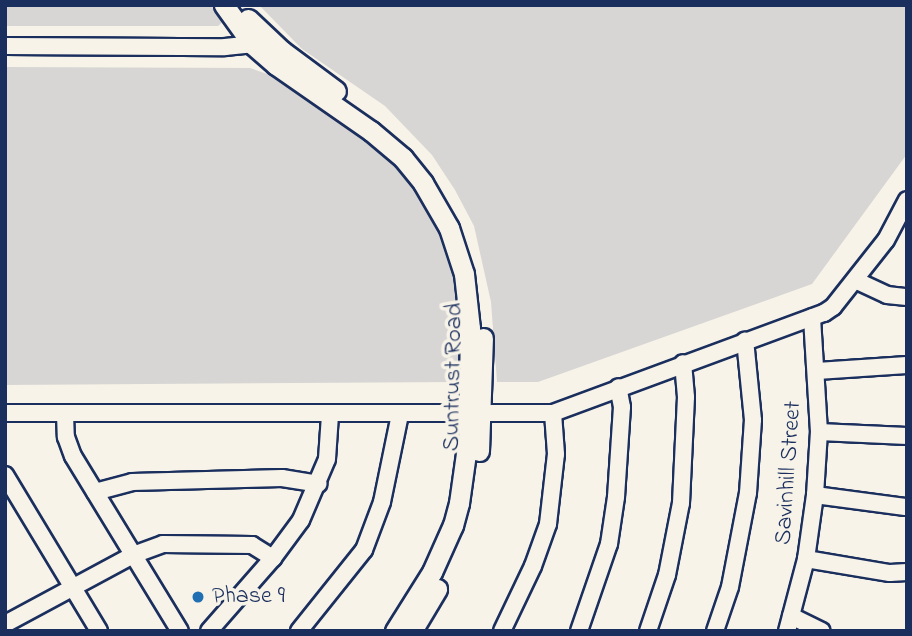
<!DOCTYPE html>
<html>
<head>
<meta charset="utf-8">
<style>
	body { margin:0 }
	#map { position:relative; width:912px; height:636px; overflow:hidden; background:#f7f3e8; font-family:"Indie Flower",sans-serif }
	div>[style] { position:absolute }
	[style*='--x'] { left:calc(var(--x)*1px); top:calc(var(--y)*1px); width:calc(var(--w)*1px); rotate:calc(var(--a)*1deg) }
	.green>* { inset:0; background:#d7d6d4 }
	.roads { filter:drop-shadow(2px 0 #1b2f5e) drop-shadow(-2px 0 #1b2f5e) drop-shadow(0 2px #1b2f5e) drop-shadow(0 -2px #1b2f5e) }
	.minor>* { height:16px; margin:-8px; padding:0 8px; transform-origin:8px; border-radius:8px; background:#f7f3e8 }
	.tertiary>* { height:19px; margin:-9.5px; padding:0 9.5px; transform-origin:9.5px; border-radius:9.5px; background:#f7f3e8 }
	.dots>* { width:19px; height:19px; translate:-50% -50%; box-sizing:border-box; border:4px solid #f7f3e8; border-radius:50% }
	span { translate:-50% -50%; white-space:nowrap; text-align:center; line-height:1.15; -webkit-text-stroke:7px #f7f3e8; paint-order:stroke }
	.street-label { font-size:24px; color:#1b2f5e }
	.poi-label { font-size:24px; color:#1b2f5e }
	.left { translate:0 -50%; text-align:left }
	.frame { position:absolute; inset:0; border:7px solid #1b2f5e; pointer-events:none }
</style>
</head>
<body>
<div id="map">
	<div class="green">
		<div style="clip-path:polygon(5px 5px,217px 5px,225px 20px,218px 26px,5px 26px)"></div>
		<div style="clip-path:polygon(259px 5px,907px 5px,907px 154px,812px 284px,538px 382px,497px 382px,491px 302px,474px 226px,455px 190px,432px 155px,385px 106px,302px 49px)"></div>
		<div style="clip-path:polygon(5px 67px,250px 68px,279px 78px,356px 131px,383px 151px,407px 178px,429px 207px,444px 240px,458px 294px,460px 382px,5px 385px)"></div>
	</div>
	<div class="roads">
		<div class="minor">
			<div style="--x:5;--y:46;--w:220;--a:0.3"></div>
			<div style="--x:225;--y:47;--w:27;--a:-6"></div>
			<div style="--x:252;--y:44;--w:10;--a:-45"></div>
			<div style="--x:855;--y:280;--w:35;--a:25"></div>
			<div style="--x:887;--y:295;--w:20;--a:6"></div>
			<div style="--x:817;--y:371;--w:90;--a:-3.8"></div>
			<div style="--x:5;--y:413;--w:548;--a:0"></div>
			<div style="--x:553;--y:413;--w:289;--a:-20.3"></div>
			<div style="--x:824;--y:313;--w:11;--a:-34"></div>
			<div style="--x:833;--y:307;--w:85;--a:-51.7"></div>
			<div style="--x:886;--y:240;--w:45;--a:-62.3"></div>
			<div style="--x:65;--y:414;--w:23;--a:88"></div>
			<div style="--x:66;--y:437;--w:20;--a:70"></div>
			<div style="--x:73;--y:456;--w:205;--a:58.6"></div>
			<div style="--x:819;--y:432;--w:88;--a:2.6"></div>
			<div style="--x:5;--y:475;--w:182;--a:58.9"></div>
			<div style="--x:95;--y:492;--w:38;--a:-15"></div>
			<div style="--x:132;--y:482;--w:150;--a:-1.5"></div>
			<div style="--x:282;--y:478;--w:37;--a:9"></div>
			<div style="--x:815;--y:495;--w:91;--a:7.6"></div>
			<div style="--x:806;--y:559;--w:85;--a:9.5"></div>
			<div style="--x:890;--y:573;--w:17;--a:-3"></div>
			<div style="--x:791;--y:616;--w:34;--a:26"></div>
			<div style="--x:5;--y:624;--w:145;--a:-28.3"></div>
			<div style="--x:133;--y:555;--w:32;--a:-20"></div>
			<div style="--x:163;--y:544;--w:89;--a:0.6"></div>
			<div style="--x:252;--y:545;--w:25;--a:32"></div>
			<div style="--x:209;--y:631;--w:97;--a:-48.8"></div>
			<div style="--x:273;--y:558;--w:47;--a:-53.6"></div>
			<div style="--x:301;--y:520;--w:66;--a:-66.9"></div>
			<div style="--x:327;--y:459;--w:44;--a:-86.1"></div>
			<div style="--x:299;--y:631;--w:104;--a:-51.3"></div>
			<div style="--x:364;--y:550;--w:51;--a:-69.4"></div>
			<div style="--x:382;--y:502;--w:90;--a:-78.4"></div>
			<div style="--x:502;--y:631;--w:72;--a:-64.5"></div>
			<div style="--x:533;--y:566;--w:45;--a:-70.3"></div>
			<div style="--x:548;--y:524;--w:70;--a:-83.5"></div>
			<div style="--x:556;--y:454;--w:41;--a:-94.2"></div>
			<div style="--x:579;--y:631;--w:92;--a:-71"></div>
			<div style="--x:609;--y:544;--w:48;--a:-81.5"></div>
			<div style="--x:616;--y:497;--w:90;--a:-86.2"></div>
			<div style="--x:622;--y:407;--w:20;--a:-101"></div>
			<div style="--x:648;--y:631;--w:59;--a:-71.3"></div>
			<div style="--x:667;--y:575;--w:73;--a:-79"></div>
			<div style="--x:681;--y:503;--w:106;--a:-87.3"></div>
			<div style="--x:686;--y:397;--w:34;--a:-95"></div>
			<div style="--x:715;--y:631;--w:46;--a:-71.2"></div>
			<div style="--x:730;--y:587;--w:96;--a:-79.2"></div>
			<div style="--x:748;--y:493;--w:73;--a:-86.1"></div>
			<div style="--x:753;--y:420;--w:80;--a:-95.7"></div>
			<div style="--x:787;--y:631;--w:74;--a:-75.2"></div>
			<div style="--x:806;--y:559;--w:65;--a:-82"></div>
			<div style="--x:815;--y:495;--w:63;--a:-86.4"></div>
			<div style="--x:819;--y:432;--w:115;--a:-93.5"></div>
		</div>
		<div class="tertiary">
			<div style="--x:224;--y:5;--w:48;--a:54.3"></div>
			<div style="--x:252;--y:44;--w:32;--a:41"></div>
			<div style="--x:276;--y:65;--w:116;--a:34.8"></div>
			<div style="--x:371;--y:131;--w:42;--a:40.2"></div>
			<div style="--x:403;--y:158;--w:32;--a:51"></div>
			<div style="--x:423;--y:183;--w:52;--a:60"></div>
			<div style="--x:449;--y:228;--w:48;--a:71.9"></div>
			<div style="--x:464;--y:274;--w:54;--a:83.7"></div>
			<div style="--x:470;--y:328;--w:111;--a:91"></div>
			<div style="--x:468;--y:439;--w:65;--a:98"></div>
			<div style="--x:459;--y:503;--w:23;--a:105"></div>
			<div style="--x:453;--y:525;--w:51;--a:114.1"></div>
			<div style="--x:432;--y:572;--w:70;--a:122.1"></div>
			<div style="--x:248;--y:19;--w:47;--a:43.3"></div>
			<div style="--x:282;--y:51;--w:67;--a:36.5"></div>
			<div style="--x:479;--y:451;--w:113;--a:-88"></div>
			<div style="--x:412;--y:631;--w:49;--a:-59.2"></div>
		</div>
	</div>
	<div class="dots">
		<div style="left:198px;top:597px;background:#1f6fb2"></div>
	</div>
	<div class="street-label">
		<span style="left:454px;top:377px;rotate:-89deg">Suntrust Road</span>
		<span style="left:789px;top:473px;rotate:-86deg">Savinhill Street</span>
	</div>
	<div class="poi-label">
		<span class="left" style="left:212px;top:597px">Phase 9</span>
	</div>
	<div class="frame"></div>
</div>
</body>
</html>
